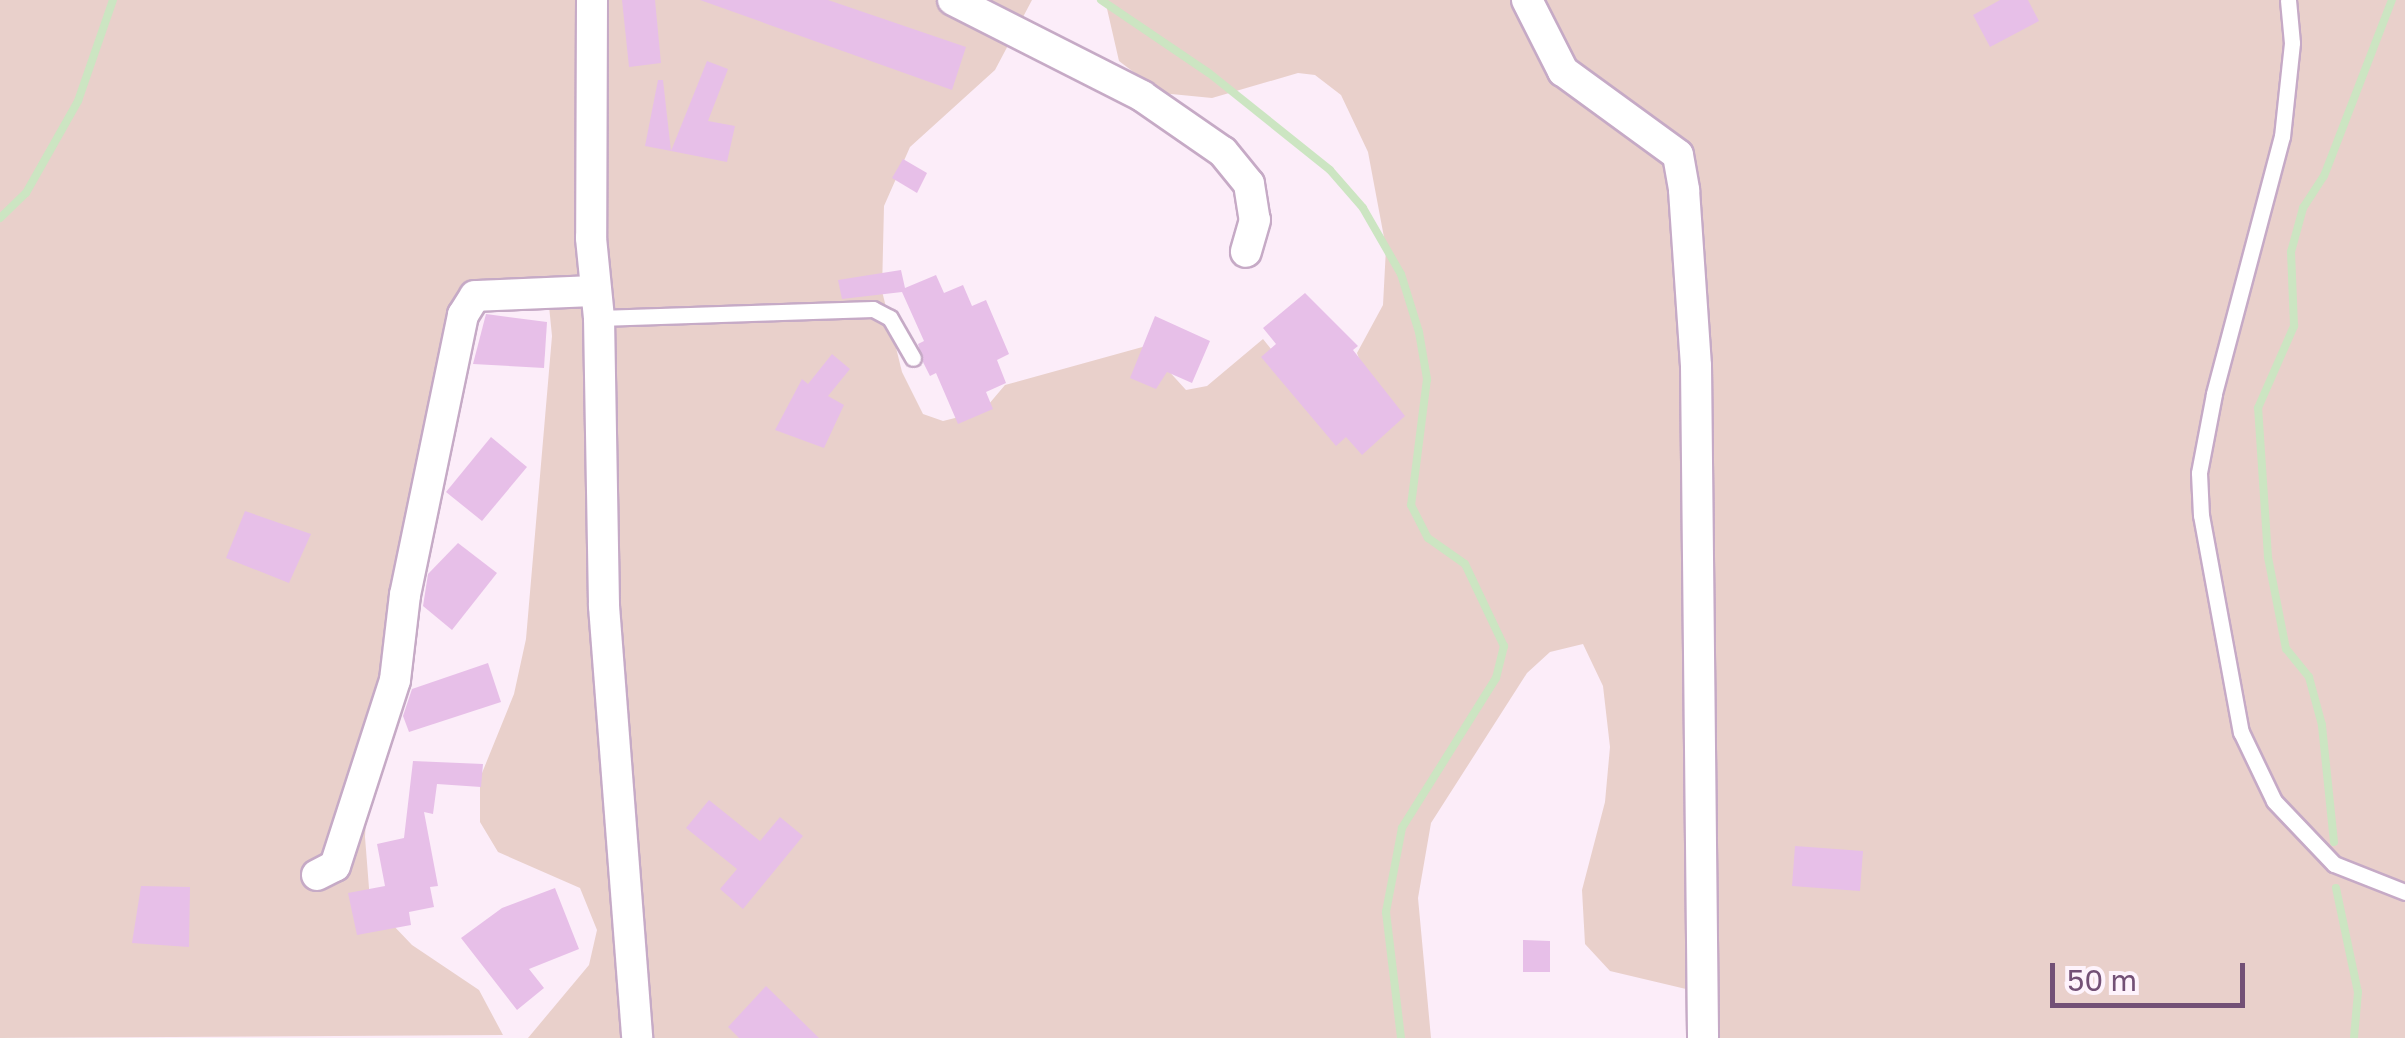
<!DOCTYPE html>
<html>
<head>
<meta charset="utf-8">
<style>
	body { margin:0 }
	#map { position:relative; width:2405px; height:1038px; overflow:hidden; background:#fcedf9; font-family:"Golos Text",sans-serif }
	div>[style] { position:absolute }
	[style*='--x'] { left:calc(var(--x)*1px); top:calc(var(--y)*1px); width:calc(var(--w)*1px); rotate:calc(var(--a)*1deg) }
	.green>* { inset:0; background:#e9d0cb }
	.stream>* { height:8px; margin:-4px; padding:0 4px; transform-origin:4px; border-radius:4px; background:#cce5c2 }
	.building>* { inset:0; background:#e7bfe8 }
	.roads { filter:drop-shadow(2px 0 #c6aac6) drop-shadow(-2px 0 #c6aac6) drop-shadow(0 2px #c6aac6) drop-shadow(0 -2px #c6aac6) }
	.lane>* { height:15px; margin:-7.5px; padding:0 7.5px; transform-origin:7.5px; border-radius:7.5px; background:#fff }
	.street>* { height:30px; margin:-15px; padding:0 15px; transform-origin:15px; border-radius:15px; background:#fff }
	span { translate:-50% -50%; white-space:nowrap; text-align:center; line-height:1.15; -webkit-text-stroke:10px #fef3fc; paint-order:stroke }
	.scale { position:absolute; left:2050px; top:963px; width:195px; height:45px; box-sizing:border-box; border:5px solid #735076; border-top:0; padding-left:12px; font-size:30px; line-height:35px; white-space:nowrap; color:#735076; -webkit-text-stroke:8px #fef3fc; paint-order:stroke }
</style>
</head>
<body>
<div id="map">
	<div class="green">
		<div style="clip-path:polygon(0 0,1032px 0,995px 70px,910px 147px,884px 206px,882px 291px,902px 372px,923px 414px,943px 421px,983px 411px,1005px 385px,1146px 346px,1186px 390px,1207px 386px,1263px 339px,1294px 378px,1368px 383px,1357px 353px,1383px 305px,1386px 248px,1368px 152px,1341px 95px,1315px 75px,1298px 73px,1212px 98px,1161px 93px,1119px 61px,1105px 0,2405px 0,2405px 1038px,1704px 1038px,1686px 989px,1610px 971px,1585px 944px,1582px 890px,1605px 802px,1610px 747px,1603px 686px,1583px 644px,1550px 652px,1527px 673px,1431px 823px,1418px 898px,1431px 1038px,528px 1038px,589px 965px,597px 930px,580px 888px,498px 852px,480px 822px,480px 778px,514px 694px,526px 639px,552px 336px,549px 306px,481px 302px,367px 799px,365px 837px,370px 901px,412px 945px,479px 990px,503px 1035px,0 1038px)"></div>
	</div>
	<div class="stream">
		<div style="--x:1101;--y:0;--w:130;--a:34.1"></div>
		<div style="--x:1209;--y:73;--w:155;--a:38.7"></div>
		<div style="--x:1330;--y:170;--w:50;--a:49"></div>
		<div style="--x:1363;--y:208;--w:76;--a:60.1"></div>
		<div style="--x:1401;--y:274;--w:61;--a:72.8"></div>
		<div style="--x:1419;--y:332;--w:48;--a:80.3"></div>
		<div style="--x:1427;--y:379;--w:127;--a:97.2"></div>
		<div style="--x:1411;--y:505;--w:37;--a:63"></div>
		<div style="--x:1428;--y:538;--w:45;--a:35.1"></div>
		<div style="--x:1465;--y:564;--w:91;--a:64.6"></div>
		<div style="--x:1504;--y:646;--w:33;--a:104"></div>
		<div style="--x:1496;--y:678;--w:177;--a:122.1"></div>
		<div style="--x:1402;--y:828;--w:86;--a:100.8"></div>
		<div style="--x:1386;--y:912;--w:127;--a:83.2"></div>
		<div style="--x:0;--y:218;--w:36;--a:-44"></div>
		<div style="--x:26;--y:193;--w:106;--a:-60.5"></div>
		<div style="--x:78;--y:101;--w:107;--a:-70.9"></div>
		<div style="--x:2334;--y:842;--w:118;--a:-95.9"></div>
		<div style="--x:2322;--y:725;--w:50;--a:-105.2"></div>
		<div style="--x:2309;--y:677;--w:36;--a:-129"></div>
		<div style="--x:2286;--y:649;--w:94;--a:-101.1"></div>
		<div style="--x:2268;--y:557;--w:149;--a:-93.8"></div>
		<div style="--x:2258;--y:408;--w:90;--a:-66.3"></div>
		<div style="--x:2294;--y:326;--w:74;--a:-92.3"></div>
		<div style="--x:2291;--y:252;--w:46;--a:-74.7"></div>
		<div style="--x:2303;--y:208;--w:38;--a:-57"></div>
		<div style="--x:2324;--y:176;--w:189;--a:-68.9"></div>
		<div style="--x:2336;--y:888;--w:106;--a:78.1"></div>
		<div style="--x:2358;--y:992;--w:46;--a:95"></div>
	</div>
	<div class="building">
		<div style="clip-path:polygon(622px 0,655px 0,661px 63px,629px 67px)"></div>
		<div style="clip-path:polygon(700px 0,828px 0,966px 47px,952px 90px)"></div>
		<div style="clip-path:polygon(2000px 0,2028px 0,2039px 21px,1990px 47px,1973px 15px)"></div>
		<div style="clip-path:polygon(707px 61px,728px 69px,708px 121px,735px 126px,727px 162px,671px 151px)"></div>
		<div style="clip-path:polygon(658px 80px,663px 80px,671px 151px,645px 146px)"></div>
		<div style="clip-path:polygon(903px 159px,927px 173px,917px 193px,892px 178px)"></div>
		<div style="clip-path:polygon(901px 270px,905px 288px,936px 275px,944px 293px,963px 285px,972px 306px,986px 300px,1009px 354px,997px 360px,1006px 383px,986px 392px,993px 409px,958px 424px,936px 373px,930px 376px,923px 362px,918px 344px,924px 341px,902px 292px,842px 299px,838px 280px)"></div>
		<div style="clip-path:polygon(1305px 293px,1358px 346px,1353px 350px,1405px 416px,1362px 455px,1346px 437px,1336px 446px,1261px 357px,1276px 344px,1263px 328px)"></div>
		<div style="clip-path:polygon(486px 314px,547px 322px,544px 368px,473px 364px)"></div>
		<div style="clip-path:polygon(1155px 316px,1210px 341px,1192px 383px,1167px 372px,1156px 389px,1130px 378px)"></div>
		<div style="clip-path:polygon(832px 354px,850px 369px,828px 396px,844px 405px,824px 448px,775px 430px,802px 379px,808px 384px)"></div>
		<div style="clip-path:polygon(491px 437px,527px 467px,482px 521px,446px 492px)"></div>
		<div style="clip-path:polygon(245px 511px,311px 534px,289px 583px,226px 558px)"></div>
		<div style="clip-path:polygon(458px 543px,497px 573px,452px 630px,423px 606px,428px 574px)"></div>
		<div style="clip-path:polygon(488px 663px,501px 702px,409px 732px,403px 716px,412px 689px)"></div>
		<div style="clip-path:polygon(413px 761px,483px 764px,481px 787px,437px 784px,433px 814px,424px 812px,438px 886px,430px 887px,434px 907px,409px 912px,411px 925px,357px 935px,348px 893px,385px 886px,377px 844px,404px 838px)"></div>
		<div style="clip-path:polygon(709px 800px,760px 841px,780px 817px,803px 836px,743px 909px,720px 889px,737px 869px,686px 828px)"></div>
		<div style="clip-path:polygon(1795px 846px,1863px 851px,1860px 891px,1792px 886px)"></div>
		<div style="clip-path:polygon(141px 886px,190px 887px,189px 947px,132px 943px)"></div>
		<div style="clip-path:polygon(555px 888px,579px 949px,529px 969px,544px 988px,517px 1010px,461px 938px,502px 908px)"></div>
		<div style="clip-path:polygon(1523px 940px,1550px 941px,1550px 972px,1523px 972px)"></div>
		<div style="clip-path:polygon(766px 986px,819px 1038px,739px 1038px,728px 1027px)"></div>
	</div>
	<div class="roads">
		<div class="lane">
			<div style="--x:2288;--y:0;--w:43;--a:84.7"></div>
			<div style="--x:2292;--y:43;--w:94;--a:96.1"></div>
			<div style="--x:2282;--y:136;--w:267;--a:104.8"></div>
			<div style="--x:2214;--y:394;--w:80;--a:100.8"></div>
			<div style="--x:2199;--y:473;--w:42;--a:87.3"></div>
			<div style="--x:2201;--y:515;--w:221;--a:79.6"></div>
			<div style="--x:2241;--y:732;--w:76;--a:64.4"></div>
			<div style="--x:2274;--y:801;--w:87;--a:46.4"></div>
			<div style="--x:2334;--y:864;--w:76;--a:21.5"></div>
			<div style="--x:599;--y:318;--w:274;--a:-1.9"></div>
			<div style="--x:873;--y:309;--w:19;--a:28"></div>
			<div style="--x:890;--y:318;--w:46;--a:60.1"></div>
		</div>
		<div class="street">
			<div style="--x:592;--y:0;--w:238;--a:90.2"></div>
			<div style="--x:591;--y:238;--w:80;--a:84.3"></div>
			<div style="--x:599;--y:318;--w:288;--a:89"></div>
			<div style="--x:604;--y:606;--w:433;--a:85.6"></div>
			<div style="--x:953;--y:0;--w:212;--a:26.9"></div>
			<div style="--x:1142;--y:96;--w:98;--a:34.7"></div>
			<div style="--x:1223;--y:152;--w:41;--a:50.9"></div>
			<div style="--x:1249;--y:184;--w:36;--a:81"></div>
			<div style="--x:1255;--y:220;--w:33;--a:106"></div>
			<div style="--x:1527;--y:0;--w:80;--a:63.1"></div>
			<div style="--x:1563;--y:71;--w:142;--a:36.1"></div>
			<div style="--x:1678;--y:155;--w:36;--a:80"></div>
			<div style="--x:1684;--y:190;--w:176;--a:86.1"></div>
			<div style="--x:1696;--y:366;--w:672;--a:89.4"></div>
			<div style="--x:317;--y:875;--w:20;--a:-27"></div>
			<div style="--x:335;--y:866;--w:195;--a:-72.1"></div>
			<div style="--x:395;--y:680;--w:86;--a:-83.3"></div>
			<div style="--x:405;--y:595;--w:286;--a:-78.3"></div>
			<div style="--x:463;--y:315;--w:22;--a:-58"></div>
			<div style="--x:475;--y:296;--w:121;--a:-2.4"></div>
		</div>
	</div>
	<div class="scale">50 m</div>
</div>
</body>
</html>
